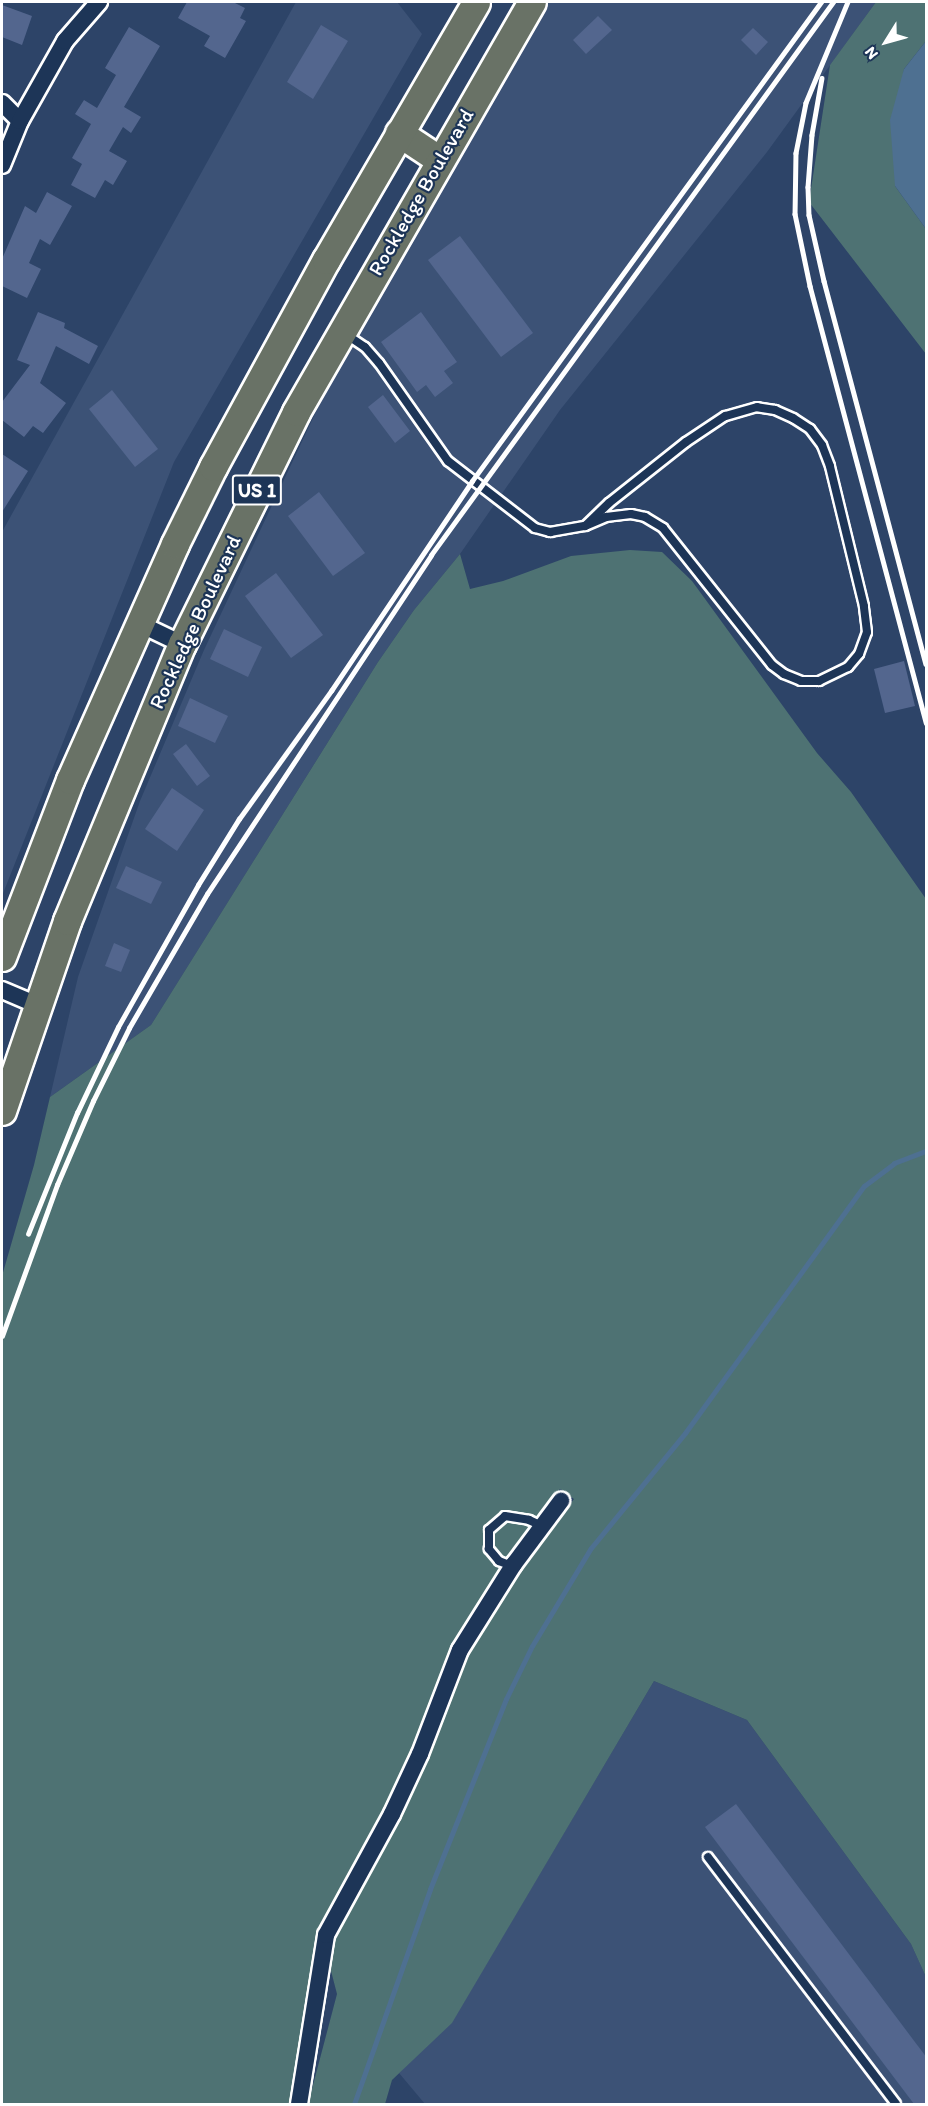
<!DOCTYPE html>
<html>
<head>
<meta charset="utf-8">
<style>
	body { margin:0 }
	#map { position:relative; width:928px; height:2106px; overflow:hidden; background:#2d4468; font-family:Itim,sans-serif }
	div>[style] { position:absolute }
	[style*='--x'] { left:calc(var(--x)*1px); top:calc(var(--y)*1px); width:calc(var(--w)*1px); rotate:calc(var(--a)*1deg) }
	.built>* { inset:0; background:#3c5276 }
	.green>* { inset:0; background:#4e7273 }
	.water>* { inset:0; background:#4e7091 }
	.stream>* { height:5px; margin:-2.5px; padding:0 2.5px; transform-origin:2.5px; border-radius:2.5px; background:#4e7091 }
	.building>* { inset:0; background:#53668e }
	.roads { filter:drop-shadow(2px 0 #fff) drop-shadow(-2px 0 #fff) drop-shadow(0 2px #fff) drop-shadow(0 -2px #fff) }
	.lane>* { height:8px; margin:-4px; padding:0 4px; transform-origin:4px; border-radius:4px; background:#1d3557 }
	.street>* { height:16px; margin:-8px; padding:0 8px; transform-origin:8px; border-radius:8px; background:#1d3557 }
	.primary>* { height:27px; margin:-13.5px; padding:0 13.5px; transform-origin:13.5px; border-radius:13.5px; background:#697266 }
	.rail>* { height:4.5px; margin:-2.25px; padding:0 2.25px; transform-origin:2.25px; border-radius:2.25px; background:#fff }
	span { translate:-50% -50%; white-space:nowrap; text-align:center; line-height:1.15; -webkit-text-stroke:4.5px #1d3557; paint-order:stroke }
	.shield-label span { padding:2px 4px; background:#1d3557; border:2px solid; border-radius:4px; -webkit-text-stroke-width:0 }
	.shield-label { font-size:20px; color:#fff; font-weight:700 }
	.street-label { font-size:21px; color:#fff }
	.frame { position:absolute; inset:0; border:3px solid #fff; pointer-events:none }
	.north { position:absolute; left:856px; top:12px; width:60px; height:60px; -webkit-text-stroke:4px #1d3557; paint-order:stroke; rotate:233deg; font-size:16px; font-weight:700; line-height:24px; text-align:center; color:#fff }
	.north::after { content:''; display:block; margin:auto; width:21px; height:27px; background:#fff; clip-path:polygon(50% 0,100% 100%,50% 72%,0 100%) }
</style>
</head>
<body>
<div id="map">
	<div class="built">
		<div style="clip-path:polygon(296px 2px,397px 2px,422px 34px,174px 462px,2px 896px,2px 532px)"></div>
		<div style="clip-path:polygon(542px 2px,876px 2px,767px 152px,560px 410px,460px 554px,414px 610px,378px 662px,151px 1025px,50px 1097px,78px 977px,140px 801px,204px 650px,368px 301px)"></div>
		<div style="clip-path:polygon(654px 1681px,747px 1720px,911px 1944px,926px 1977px,926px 2104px,425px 2104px,399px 2073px,452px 2022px)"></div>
	</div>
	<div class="green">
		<div style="clip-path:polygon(876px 2px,926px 2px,926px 41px,904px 69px,895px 186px,926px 229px,926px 354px,809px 202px,830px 65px)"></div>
		<div style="clip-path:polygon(630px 550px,662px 552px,692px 581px,817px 753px,851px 792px,926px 899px,926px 1977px,911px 1944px,747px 1720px,654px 1681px,452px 2023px,392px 2080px,385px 2104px,308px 2104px,337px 1994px,330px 1967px,335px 1937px,400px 1817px,429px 1757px,469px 1653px,521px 1568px,574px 1499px,560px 1489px,506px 1560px,452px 1648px,412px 1752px,384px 1811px,318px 1932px,290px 2104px,2px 2104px,2px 1276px,34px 1165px,50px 1097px,151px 1025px,378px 662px,414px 610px,460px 554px,470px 589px,503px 581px,571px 556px)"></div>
	</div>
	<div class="water">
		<div style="clip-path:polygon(926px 41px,926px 229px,895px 186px,890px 120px,904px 69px)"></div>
	</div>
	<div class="stream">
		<div style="--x:354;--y:2104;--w:228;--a:-70.5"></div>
		<div style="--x:430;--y:1889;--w:205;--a:-68.2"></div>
		<div style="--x:506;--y:1699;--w:59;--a:-63.9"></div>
		<div style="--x:532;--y:1646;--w:114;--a:-59"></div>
		<div style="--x:591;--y:1548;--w:149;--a:-50.7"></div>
		<div style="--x:685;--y:1433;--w:305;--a:-54.1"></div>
		<div style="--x:864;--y:1186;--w:38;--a:-37"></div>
		<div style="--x:894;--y:1163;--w:34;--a:-21"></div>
	</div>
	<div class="building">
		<div style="clip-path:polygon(187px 2px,233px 2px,245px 8px,240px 18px,246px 21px,225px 58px,204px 46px,210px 36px,178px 18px)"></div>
		<div style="clip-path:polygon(2px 5px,32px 16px,22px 45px,2px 37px)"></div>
		<div style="clip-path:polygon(598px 16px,612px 30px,586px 54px,573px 40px)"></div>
		<div style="clip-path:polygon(321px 25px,348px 41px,313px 99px,287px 82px)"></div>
		<div style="clip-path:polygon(129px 27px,160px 46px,124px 107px,141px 117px,131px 133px,123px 127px,109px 151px,127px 161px,113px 185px,105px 180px,95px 198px,71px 185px,82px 164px,72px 158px,91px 124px,75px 114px,84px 100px,97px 108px,116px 75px,105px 68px)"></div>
		<div style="clip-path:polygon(753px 28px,768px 42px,756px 55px,741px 40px)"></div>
		<div style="clip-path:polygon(47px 192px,72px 206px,50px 245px,40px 239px,29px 263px,41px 269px,27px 298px,2px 286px,2px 259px,25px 206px,36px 213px)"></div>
		<div style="clip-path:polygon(460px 236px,533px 333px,501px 357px,428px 260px)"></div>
		<div style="clip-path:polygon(38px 312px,65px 323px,64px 328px,98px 346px,89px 364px,56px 346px,40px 383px,66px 403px,43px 433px,33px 426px,24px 437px,2px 420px,2px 402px,30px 365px,17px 360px)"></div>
		<div style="clip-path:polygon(421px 312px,457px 362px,444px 371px,453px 383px,435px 397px,426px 385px,417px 392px,381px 342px)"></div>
		<div style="clip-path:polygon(112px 390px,158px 449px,135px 467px,89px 409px)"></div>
		<div style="clip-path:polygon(383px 395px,410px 431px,395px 443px,368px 407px)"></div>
		<div style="clip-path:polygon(2px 454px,28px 471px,2px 512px)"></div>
		<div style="clip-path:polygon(319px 492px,365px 553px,333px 576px,288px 516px)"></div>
		<div style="clip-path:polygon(276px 573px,323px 635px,291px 658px,245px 596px)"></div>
		<div style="clip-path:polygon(224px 629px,262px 647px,248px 677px,210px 659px)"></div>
		<div style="clip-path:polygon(904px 661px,915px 706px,885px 713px,874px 669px)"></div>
		<div style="clip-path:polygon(190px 698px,228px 716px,215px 743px,178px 726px)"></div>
		<div style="clip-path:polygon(186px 744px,210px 776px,197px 786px,173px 754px)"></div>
		<div style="clip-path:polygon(172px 788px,204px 810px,177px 851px,145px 829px)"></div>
		<div style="clip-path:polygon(126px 866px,162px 882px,151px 904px,116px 888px)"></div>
		<div style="clip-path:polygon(114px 943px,130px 950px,121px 972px,105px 966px)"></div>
		<div style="clip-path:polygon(736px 1804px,927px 2058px,927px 2104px,914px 2104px,705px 1827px)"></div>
	</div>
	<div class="roads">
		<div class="lane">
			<div style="--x:344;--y:333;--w:25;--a:34"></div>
			<div style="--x:365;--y:347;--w:21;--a:49"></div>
			<div style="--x:379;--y:363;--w:120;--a:54.9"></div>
			<div style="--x:448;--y:461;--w:110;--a:37.6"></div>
			<div style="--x:535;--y:528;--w:16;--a:15"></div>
			<div style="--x:550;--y:532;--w:36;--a:-10"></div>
			<div style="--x:585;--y:526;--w:23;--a:-23"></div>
			<div style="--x:606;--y:517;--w:25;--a:-7"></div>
			<div style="--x:631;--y:514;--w:14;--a:12"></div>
			<div style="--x:645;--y:517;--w:21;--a:31"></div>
			<div style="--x:663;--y:528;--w:175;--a:51.5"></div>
			<div style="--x:772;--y:665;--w:15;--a:37"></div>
			<div style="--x:784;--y:674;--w:18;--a:22"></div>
			<div style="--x:801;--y:681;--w:18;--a:0"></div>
			<div style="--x:819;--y:681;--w:32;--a:-26"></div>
			<div style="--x:848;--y:667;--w:17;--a:-50"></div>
			<div style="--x:859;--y:654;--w:23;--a:-70"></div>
			<div style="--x:867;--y:632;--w:26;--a:-97"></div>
			<div style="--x:864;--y:606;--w:144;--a:-103.7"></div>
			<div style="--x:830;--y:466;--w:22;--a:-111"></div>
			<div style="--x:822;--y:445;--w:20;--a:-127"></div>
			<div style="--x:810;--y:429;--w:20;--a:-147"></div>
			<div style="--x:793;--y:418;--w:20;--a:-156"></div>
			<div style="--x:775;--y:410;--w:18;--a:-171"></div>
			<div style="--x:757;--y:407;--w:33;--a:164"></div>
			<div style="--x:725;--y:416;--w:47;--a:146.3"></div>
			<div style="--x:686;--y:442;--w:98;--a:141.6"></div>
			<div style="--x:609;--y:503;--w:33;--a:136"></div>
			<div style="--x:512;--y:1566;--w:14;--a:-159"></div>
			<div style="--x:499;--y:1561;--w:16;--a:-130"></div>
			<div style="--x:489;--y:1549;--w:19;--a:-90"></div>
			<div style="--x:489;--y:1530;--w:21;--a:-41"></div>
			<div style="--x:505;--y:1516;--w:24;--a:9"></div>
			<div style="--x:529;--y:1520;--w:14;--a:25"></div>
			<div style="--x:708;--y:1857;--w:310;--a:52.7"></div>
		</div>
		<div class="street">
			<div style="--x:2;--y:103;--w:25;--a:45"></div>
			<div style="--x:2;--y:165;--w:48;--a:-67.8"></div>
			<div style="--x:20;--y:121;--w:92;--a:-60.6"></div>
			<div style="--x:65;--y:41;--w:52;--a:-48.9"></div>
			<div style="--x:140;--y:624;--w:47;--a:25.5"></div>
			<div style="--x:2;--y:990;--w:38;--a:23"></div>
			<div style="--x:299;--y:2104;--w:171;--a:-80.9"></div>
			<div style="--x:326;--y:1935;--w:138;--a:-61.4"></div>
			<div style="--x:392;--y:1814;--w:66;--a:-65"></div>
			<div style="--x:420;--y:1754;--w:111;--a:-69"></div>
			<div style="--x:460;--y:1650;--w:102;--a:-57.9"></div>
			<div style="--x:514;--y:1564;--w:79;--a:-53.3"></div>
		</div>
		<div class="primary">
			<div style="--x:399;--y:133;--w:49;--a:33.4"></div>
			<div style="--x:2;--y:957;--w:190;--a:-69"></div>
			<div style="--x:70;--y:780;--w:258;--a:-66"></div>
			<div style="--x:175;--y:544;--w:86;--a:-63.7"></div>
			<div style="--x:213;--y:467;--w:236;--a:-61.4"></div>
			<div style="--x:326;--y:260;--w:298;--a:-59.8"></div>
			<div style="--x:2;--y:1111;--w:201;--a:-71.1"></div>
			<div style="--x:67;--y:921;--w:300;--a:-67.5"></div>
			<div style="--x:182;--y:644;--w:258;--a:-63.8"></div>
			<div style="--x:296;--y:412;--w:473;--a:-60.1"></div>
		</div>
	</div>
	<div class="rail">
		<div style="--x:848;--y:2;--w:109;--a:112.6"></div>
		<div style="--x:806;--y:103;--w:51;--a:101.3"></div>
		<div style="--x:796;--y:153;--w:61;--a:90.9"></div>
		<div style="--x:795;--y:214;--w:74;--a:78.2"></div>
		<div style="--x:810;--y:286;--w:452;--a:75.1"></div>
		<div style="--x:822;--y:78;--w:58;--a:100"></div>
		<div style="--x:812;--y:135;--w:52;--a:94.4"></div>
		<div style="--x:808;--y:187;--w:28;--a:88"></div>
		<div style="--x:809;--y:215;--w:68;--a:77.2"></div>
		<div style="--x:824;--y:281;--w:396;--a:75.1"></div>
		<div style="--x:28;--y:1234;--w:131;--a:-68"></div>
		<div style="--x:77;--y:1113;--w:95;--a:-64.5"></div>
		<div style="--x:118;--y:1027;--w:163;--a:-60.6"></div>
		<div style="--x:198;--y:885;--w:78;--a:-58.2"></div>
		<div style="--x:239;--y:819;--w:158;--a:-54.3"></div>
		<div style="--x:331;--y:691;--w:253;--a:-56.1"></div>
		<div style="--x:472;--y:481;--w:593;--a:-53.92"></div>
		<div style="--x:2;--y:1336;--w:161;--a:-70"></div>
		<div style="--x:57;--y:1185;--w:91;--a:-66.8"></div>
		<div style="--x:93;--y:1101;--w:81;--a:-63.7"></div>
		<div style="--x:129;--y:1028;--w:155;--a:-59.8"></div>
		<div style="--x:207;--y:894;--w:406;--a:-56.5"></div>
		<div style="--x:431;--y:555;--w:684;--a:-53.98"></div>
	</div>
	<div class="shield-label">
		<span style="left:257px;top:490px">US 1</span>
	</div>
	<div class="street-label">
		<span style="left:421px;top:192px;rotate:-60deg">Rockledge Boulevard</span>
		<span style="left:195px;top:622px;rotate:-65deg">Rockledge Boulevard</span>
	</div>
	<div class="frame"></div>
	<div class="north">N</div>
</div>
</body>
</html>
